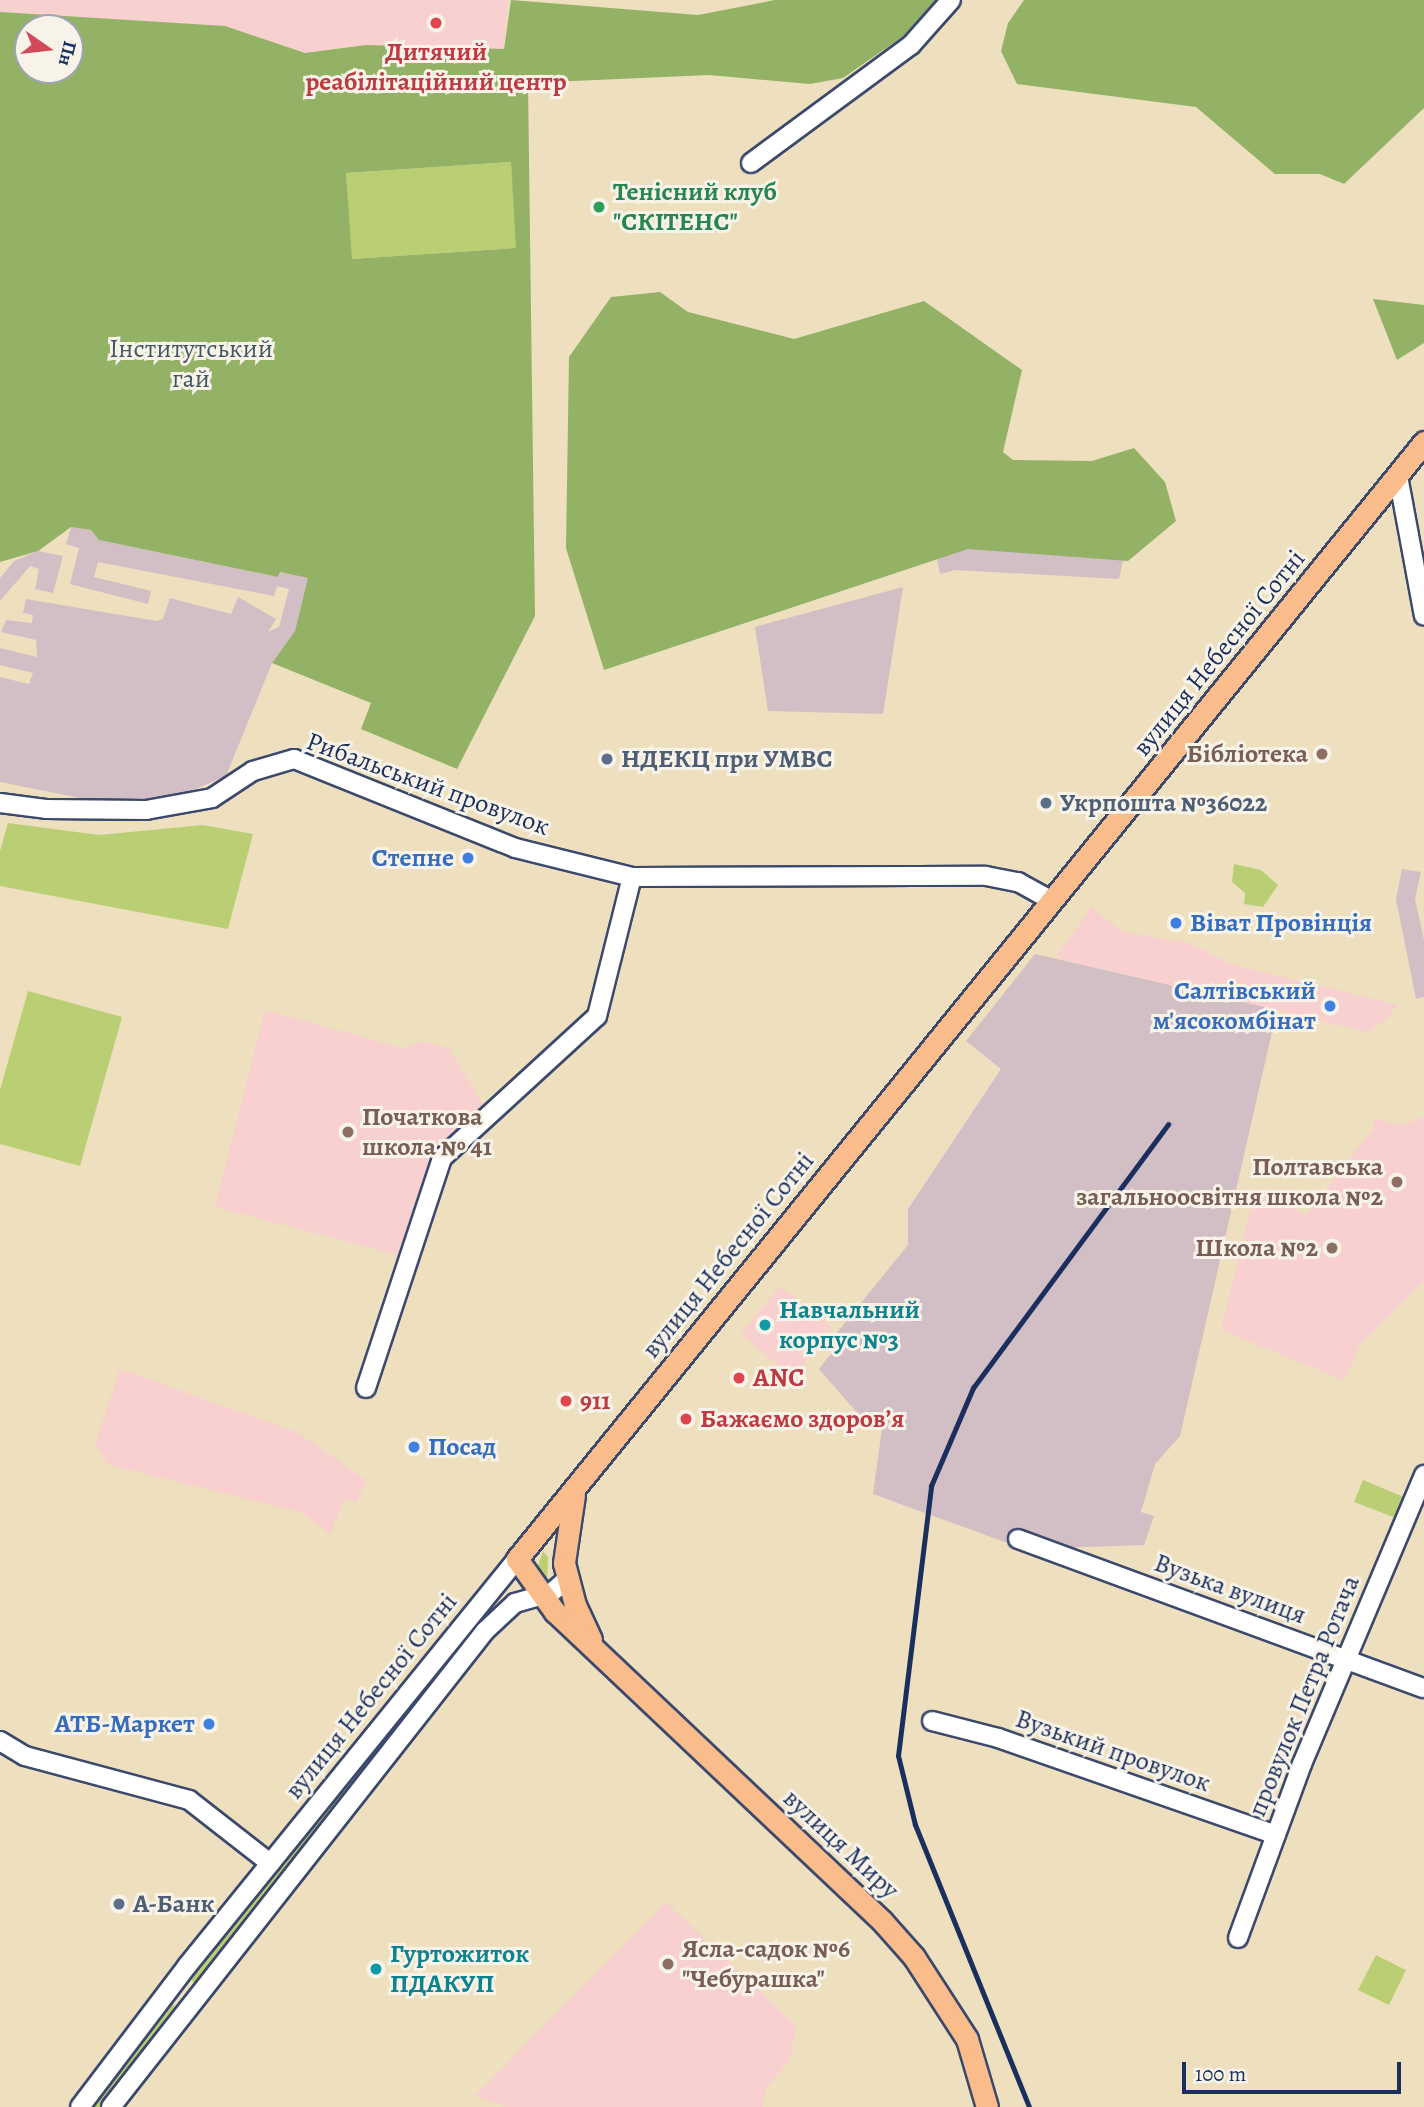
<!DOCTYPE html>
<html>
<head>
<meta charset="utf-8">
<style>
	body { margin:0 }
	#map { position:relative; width:1424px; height:2107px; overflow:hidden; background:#eedfbf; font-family:Alegreya,serif }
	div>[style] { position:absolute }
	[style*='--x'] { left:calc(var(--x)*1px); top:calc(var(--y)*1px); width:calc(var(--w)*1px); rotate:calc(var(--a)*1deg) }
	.built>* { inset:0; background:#f7d0cf }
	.industrial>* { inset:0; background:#d2bec5 }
	.green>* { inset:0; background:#bacf73 }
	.forest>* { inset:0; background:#93b265 }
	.roads { filter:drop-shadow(2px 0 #3b496d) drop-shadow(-2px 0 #3b496d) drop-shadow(0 2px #3b496d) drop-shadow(0 -2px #3b496d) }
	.minor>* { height:18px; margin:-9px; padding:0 9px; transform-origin:9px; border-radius:9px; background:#fff }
	.major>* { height:21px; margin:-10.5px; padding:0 10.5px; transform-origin:10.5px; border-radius:10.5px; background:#f9bc8a }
	.rail>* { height:4.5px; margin:-2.25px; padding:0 2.25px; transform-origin:2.25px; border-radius:2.25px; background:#1b2f5e }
	.dots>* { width:19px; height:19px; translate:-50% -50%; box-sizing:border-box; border:4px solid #f7f3e8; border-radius:50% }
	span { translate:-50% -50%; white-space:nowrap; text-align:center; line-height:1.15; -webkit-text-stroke:6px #f7f3e8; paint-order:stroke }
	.health-label { font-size:26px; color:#be3a42; font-weight:700 }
	.left { translate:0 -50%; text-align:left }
	.leisure-label { font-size:26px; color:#27864d; font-weight:700 }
	.park-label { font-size:26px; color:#435763 }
	.street-label { font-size:26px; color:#1b2f5e }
	.education-label { font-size:26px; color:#785e54; font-weight:700 }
	.right { translate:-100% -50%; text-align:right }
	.service-label { font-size:26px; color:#4e5e75; font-weight:700 }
	.shop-label { font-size:26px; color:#366cbe; font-weight:700 }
	.culture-label { font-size:26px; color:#0d838f; font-weight:700 }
	.north { position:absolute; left:14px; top:14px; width:70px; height:70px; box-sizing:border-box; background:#f7f3e8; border:2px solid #9fa5b1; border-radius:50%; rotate:104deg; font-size:19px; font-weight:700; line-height:28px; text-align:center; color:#1b2f5e }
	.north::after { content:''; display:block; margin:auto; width:24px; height:32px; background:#d1495b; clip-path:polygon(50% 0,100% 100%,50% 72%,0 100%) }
	.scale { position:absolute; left:1182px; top:2062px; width:219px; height:32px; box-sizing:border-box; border:4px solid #1b2f5e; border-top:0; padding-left:9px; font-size:21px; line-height:24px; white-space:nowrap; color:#1b2f5e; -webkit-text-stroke:5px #f7f3e8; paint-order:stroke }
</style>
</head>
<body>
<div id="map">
	<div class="built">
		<div style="clip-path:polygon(0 0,508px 0,504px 49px,366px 45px,305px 53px,225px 26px,0 12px)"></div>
		<div style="clip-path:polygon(1092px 907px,1123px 932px,1190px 943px,1230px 964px,1398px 1005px,1383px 1023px,1368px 1032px,1055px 958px)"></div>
		<div style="clip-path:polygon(265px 1010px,406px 1049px,420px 1041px,448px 1048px,487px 1111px,438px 1153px,402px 1256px,215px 1207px)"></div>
		<div style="clip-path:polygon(1424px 1117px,1424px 1281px,1360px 1345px,1344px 1380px,1221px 1330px,1255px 1190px,1307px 1214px,1373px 1129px,1375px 1119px,1402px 1125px)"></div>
		<div style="clip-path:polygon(780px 1286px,832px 1328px,793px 1377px,741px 1334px)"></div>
		<div style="clip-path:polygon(120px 1369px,299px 1433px,367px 1481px,356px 1503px,345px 1498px,330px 1534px,300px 1512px,109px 1465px,95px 1444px)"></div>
		<div style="clip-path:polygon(666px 1902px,796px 2026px,790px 2060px,766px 2088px,762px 2107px,505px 2107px,475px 2096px)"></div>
	</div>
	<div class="industrial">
		<div style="clip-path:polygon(71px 527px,91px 530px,99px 540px,278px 577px,280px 572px,309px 578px,295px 631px,272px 663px,226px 776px,191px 791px,138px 801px,85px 799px,0 782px,0 677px,29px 684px,33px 673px,0 665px,0 648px,37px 657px,36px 640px,1px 632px,6px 620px,32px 623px,33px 615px,23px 613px,26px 599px,157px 621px,163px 619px,170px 598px,231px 614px,238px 597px,276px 619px,268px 632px,279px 627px,289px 589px,277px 586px,274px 596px,98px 562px,94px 577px,151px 591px,148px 604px,70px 584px,79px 548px,66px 544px)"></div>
		<div style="clip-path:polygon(1141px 537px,1123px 561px,1119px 579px,955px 570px,940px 574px,933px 541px)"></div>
		<div style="clip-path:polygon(38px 551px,63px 556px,53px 593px,35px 589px,39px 569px,30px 566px,0 601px,0 578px,14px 561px)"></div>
		<div style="clip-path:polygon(903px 587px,883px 714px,768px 711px,755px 627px)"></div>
		<div style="clip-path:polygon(1402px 869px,1421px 872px,1415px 899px,1424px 940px,1424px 997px,1416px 999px,1396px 899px)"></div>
		<div style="clip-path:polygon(1035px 954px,1277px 1010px,1180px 1436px,1155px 1464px,1141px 1512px,1154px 1516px,1144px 1545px,1024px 1549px,873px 1494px,882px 1429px,866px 1412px,860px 1416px,819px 1369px,837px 1346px,831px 1340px,908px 1245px,908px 1209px,1001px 1069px,966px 1041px)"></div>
	</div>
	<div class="green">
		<div style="clip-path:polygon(511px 162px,517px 248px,351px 259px,346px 173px)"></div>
		<div style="clip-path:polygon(8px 823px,99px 835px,203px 825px,253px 834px,228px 929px,0 886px,0 851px)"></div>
		<div style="clip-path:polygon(1234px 864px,1261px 870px,1278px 885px,1263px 907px,1244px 904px,1245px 893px,1232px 882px)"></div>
		<div style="clip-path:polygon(28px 991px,122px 1017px,80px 1166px,0 1144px,0 1090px)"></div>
		<div style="clip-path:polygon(1363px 1480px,1404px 1497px,1396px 1518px,1354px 1502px)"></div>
		<div style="clip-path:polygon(543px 1551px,548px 1557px,547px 1585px,537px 1569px)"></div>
		<div style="clip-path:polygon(460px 1637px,468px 1641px,199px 1982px,193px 1983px,191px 1974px)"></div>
		<div style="clip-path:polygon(1376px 1955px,1406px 1970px,1389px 2005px,1358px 1990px)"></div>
		<div style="clip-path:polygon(173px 2003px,176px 2011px,101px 2107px,89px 2107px)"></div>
	</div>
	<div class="forest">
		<div style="clip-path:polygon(evenodd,511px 0,698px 15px,775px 0,939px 0,902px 37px,843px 78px,810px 84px,709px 75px,528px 83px,535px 616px,457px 769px,361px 729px,371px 703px,272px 663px,295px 631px,308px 578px,280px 572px,278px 577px,99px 540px,91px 530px,71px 527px,38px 551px,0 562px,0 12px,225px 26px,305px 53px,366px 45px,504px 49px,511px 0,28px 28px,70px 28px,70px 70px,28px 70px,28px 28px,511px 0,511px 162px,516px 248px,352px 259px,346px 173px,511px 162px)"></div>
		<div style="clip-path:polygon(1024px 0,1424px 0,1424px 108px,1344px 184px,1320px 174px,1275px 174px,1196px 107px,1017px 84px,1001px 51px,1008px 23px)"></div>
		<div style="clip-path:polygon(660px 292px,688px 312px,794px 339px,924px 301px,1022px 370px,1003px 452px,1013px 460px,1092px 461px,1134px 448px,1165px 482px,1176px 521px,1128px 561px,968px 549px,604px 670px,566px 548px,569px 357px,611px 297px)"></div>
		<div style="clip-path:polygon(1373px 299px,1424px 305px,1424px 343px,1397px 360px)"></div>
	</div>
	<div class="roads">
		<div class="minor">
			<div style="--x:751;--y:163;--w:199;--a:-36.4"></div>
			<div style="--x:911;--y:45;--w:60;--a:-48.4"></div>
			<div style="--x:1398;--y:476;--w:142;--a:79.5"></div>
			<div style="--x:0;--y:803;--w:46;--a:7.4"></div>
			<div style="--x:46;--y:809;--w:100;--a:0.6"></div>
			<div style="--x:146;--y:810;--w:67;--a:-10.3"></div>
			<div style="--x:212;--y:798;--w:49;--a:-33.4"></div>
			<div style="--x:253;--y:771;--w:43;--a:-16.3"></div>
			<div style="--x:294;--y:759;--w:238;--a:21.9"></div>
			<div style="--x:515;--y:848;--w:121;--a:13.9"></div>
			<div style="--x:632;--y:877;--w:354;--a:-0.2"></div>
			<div style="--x:986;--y:876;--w:33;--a:11"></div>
			<div style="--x:1018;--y:882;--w:39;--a:29"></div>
			<div style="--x:366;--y:1388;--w:242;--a:-71.7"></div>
			<div style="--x:442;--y:1158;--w:210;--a:-42.5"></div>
			<div style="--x:597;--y:1016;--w:143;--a:-75.9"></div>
			<div style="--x:1018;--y:1539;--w:432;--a:20.2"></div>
			<div style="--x:932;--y:1721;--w:68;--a:14.4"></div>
			<div style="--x:998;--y:1738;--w:294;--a:19.2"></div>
			<div style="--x:0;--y:1741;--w:29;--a:31"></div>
			<div style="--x:25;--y:1756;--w:170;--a:15"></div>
			<div style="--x:189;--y:1800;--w:103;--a:37.9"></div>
			<div style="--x:1238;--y:1938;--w:185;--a:-69.8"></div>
			<div style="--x:1302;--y:1764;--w:314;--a:-67.1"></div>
			<div style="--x:80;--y:2107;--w:177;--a:-52.8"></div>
			<div style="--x:187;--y:1966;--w:524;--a:-50.96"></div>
			<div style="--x:111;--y:2107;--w:605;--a:-51.84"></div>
			<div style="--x:485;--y:1631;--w:41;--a:-43"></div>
			<div style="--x:515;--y:1603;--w:37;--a:-16"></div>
			<div style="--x:551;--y:1593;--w:21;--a:-41"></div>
		</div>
		<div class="major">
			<div style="--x:574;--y:1495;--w:69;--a:98.4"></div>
			<div style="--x:564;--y:1563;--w:43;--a:75.3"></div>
			<div style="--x:575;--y:1605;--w:38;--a:65"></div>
			<div style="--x:987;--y:2107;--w:71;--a:-106.4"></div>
			<div style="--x:967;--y:2039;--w:98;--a:-122.9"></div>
			<div style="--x:914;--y:1957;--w:48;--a:-131.6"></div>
			<div style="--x:882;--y:1921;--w:450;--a:-136.6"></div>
			<div style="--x:555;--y:1612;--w:65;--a:-125.6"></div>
			<div style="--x:517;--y:1559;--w:1439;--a:-50.92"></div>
		</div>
	</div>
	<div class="rail">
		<div style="--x:1029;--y:2107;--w:304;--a:-112"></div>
		<div style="--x:915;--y:1825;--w:71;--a:-103.8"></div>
		<div style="--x:898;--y:1756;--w:272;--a:-83"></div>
		<div style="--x:931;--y:1486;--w:107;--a:-66.8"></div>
		<div style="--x:973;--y:1388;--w:328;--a:-53.5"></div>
	</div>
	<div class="dots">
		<div style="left:436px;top:23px;background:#e0444e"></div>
		<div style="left:599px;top:207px;background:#2e9e5b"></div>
		<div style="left:1322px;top:754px;background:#8d6e63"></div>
		<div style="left:607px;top:759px;background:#5c6f8a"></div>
		<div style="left:1046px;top:803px;background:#5c6f8a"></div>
		<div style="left:468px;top:858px;background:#3f7fe0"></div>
		<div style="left:1176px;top:923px;background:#3f7fe0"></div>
		<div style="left:1330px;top:1006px;background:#3f7fe0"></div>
		<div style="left:348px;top:1132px;background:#8d6e63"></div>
		<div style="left:1397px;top:1182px;background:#8d6e63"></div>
		<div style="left:1332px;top:1248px;background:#8d6e63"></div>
		<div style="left:765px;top:1325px;background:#0f9aa8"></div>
		<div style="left:739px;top:1378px;background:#e0444e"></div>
		<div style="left:566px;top:1401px;background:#e0444e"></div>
		<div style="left:686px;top:1419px;background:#e0444e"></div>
		<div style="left:414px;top:1447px;background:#3f7fe0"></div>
		<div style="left:209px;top:1724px;background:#3f7fe0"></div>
		<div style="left:119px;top:1904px;background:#5c6f8a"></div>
		<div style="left:668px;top:1964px;background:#8d6e63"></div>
		<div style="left:376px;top:1969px;background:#0f9aa8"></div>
	</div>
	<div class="health-label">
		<span style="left:436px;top:67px">Дитячий<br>реабілітаційний центр</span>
		<span class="left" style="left:753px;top:1378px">ANC</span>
		<span class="left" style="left:580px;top:1401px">911</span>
		<span class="left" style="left:700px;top:1419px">Бажаємо здоровʼя</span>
	</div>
	<div class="leisure-label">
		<span class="left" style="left:613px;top:207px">Тенісний клуб<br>"СКІТЕНС"</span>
	</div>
	<div class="park-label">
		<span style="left:191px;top:364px">Інститутський<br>гай</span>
	</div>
	<div class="street-label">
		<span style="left:1219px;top:653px;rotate:-51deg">вулиця Небесної Сотні</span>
		<span style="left:428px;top:784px;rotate:20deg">Рибальський провулок</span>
		<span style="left:728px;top:1255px;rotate:-51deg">вулиця Небесної Сотні</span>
		<span style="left:1230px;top:1589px;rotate:20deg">Вузька вулиця</span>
		<span style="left:371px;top:1696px;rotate:-51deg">вулиця Небесної Сотні</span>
		<span style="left:1304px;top:1696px;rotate:-68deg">провулок Петра Ротача</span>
		<span style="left:1113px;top:1751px;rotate:19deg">Вузький провулок</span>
		<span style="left:841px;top:1844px;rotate:43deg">вулиця Миру</span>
	</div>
	<div class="education-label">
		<span class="right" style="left:1308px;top:754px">Бібліотека</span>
		<span class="left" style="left:362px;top:1132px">Початкова<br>школа № 41</span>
		<span class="right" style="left:1383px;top:1182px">Полтавська<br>загальноосвітня школа №2</span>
		<span class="right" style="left:1318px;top:1248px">Школа №2</span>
		<span class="left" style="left:682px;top:1964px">Ясла-садок №6<br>"Чебурашка"</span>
	</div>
	<div class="service-label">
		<span class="left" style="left:621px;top:759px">НДЕКЦ при УМВС</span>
		<span class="left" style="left:1060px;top:803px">Укрпошта №36022</span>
		<span class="left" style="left:133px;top:1904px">А-Банк</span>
	</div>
	<div class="shop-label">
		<span class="right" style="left:454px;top:858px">Степне</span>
		<span class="left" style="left:1190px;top:923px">Віват Провінція</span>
		<span class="right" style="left:1316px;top:1006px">Салтівський<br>м'ясокомбінат</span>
		<span class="left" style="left:428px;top:1447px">Посад</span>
		<span class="right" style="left:195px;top:1724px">АТБ-Маркет</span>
	</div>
	<div class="culture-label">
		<span class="left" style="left:779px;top:1325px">Навчальний<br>корпус №3</span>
		<span class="left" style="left:390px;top:1969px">Гуртожиток<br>ПДАКУП</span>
	</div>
	<div class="north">Пн</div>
	<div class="scale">100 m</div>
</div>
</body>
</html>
